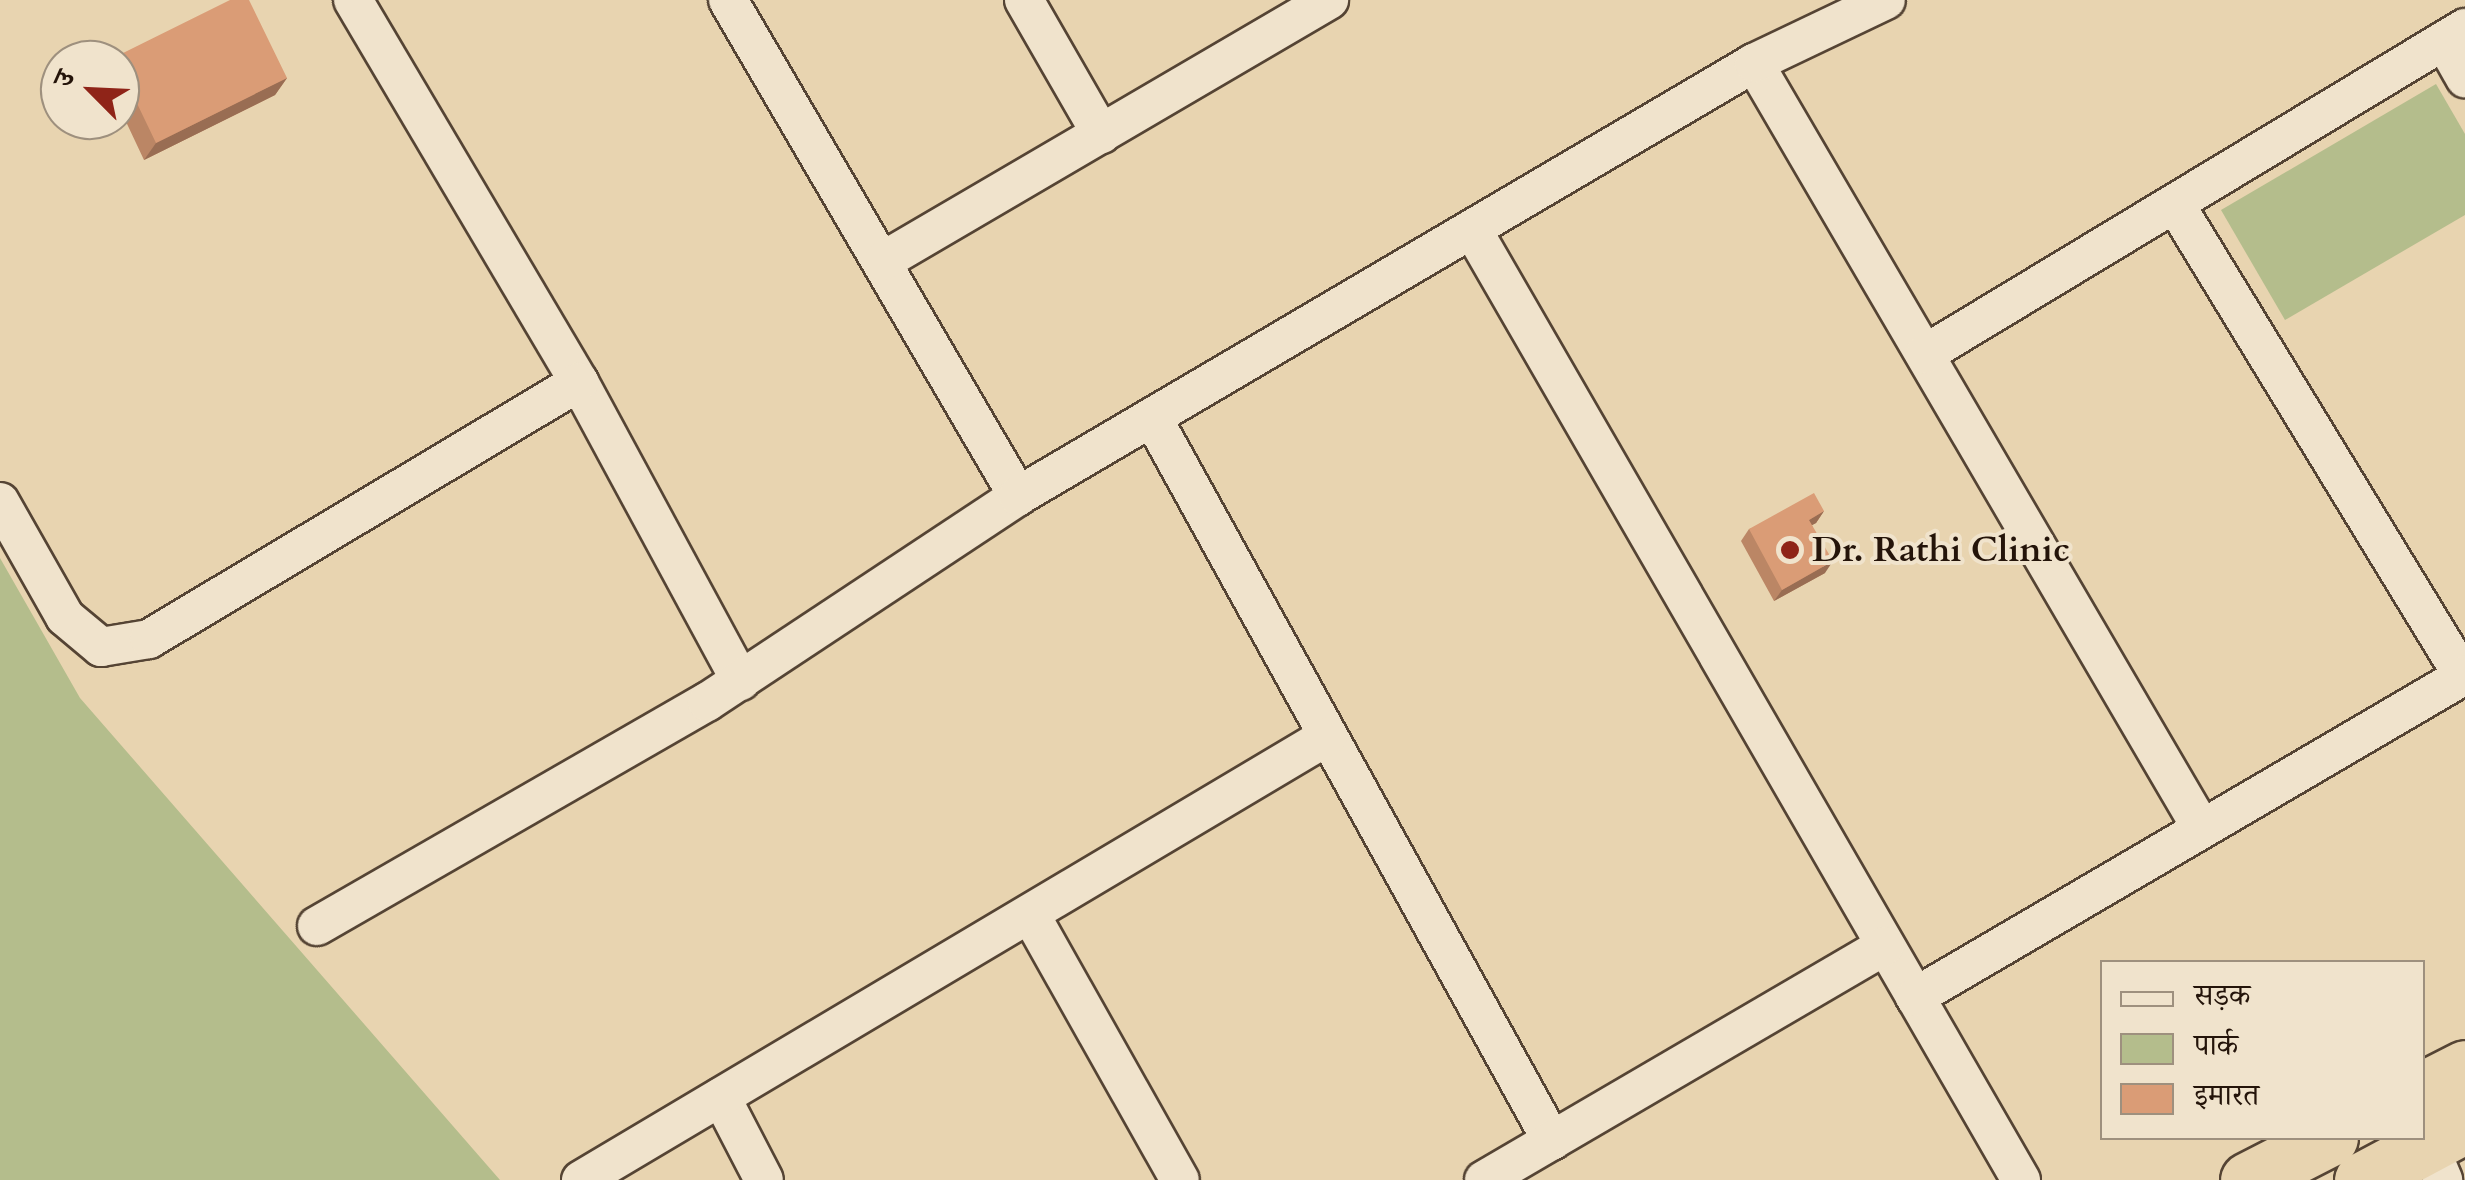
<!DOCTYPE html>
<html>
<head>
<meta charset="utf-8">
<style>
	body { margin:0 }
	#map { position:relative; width:2465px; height:1180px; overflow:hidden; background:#e8d4b0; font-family:Cardo,"Noto Serif Devanagari",serif }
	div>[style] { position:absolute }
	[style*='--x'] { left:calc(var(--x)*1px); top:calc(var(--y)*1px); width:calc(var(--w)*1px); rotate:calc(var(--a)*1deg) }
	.green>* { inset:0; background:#b4bd8c }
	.roads { filter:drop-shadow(2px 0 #554434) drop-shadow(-2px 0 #554434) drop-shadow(0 2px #554434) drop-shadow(0 -2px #554434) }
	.street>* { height:38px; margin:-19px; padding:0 19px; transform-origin:19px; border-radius:19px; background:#f0e3cc }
	.highway>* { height:55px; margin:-27.5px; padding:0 27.5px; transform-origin:27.5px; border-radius:27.5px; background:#e8d4b0 }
	.wall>* { inset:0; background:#bb8665 }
	.shaded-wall>* { inset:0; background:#996d53 }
	.building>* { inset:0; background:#da9c76 }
	.dots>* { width:28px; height:28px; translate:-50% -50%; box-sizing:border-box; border:5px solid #f0e3cc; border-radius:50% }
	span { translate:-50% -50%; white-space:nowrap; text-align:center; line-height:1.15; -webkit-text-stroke:8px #f0e3cc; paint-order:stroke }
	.poi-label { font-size:35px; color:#24140a; font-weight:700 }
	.left { translate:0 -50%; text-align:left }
	.legend { position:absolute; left:2100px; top:960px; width:325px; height:180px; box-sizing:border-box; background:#f0e3cc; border:2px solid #9e907e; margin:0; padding:12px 18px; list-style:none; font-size:30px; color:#24140a }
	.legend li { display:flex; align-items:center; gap:20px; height:50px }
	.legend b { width:50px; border:2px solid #9e907e }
	.north { position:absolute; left:40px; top:40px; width:100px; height:100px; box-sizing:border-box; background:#f0e3cc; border:2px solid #9e907e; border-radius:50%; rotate:294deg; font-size:28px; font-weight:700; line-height:40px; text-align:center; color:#24140a }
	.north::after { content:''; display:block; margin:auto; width:35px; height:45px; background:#8f2418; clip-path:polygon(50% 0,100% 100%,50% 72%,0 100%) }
</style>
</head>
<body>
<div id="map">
	<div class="green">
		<div style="clip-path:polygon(2436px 84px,2465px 134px,2465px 215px,2285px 320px,2221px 210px)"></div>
		<div style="clip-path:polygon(0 558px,80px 698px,500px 1180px,0 1180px)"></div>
	</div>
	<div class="roads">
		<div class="street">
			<div style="--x:353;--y:0;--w:444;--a:59.4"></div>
			<div style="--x:579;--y:382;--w:340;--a:61.6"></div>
			<div style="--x:728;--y:0;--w:575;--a:59.69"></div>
			<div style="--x:1024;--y:0;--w:155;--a:60.1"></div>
			<div style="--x:2444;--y:41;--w:43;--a:60.4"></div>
			<div style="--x:1754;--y:63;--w:887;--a:59.68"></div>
			<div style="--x:2175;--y:204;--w:553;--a:58.61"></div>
			<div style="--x:1472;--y:229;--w:1098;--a:60"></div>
			<div style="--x:883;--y:261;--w:517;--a:-30.34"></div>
			<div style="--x:1925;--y:354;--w:631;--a:-31.12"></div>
			<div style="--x:1152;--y:417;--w:827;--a:61.08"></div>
			<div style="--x:0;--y:502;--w:132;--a:60.5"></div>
			<div style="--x:65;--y:617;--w:47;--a:39.8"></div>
			<div style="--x:101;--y:647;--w:49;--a:-9.5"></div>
			<div style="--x:149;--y:639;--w:501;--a:-30.87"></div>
			<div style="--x:1030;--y:914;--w:305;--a:60.6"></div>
			<div style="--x:317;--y:926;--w:450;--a:-29.9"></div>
			<div style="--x:707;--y:702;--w:373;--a:-33.5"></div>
			<div style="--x:1018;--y:496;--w:854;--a:-30.47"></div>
			<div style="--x:1754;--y:63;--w:146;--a:-25.5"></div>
			<div style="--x:1915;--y:997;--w:637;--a:-30.35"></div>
			<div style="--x:721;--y:1097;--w:93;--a:62.6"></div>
			<div style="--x:2428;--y:1144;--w:39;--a:67"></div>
			<div style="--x:581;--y:1180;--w:869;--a:-30.73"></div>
			<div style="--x:1484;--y:1180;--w:464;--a:-30.3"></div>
		</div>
		<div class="highway">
			<div style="--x:2422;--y:1090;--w:48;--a:-27.1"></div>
			<div style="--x:2248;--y:1180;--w:92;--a:-27.1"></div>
			<div style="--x:2362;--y:1180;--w:117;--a:-28.1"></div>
		</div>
	</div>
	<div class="wall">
		<div style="clip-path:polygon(115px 57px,287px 78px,275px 95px,144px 160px,120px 109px,120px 60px,112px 60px)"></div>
		<div style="clip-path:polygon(1824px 511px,1816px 523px,1812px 525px,1825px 573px,1774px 601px,1741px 541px,1749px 529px)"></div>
	</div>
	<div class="shaded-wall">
		<div style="clip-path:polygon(287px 78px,275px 95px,144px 160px,156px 143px)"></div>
		<div style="clip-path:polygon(1824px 511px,1816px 523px,1801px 531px,1809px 520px)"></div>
		<div style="clip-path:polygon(1833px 561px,1825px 573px,1774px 601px,1782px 590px)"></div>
	</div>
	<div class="building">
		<div style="clip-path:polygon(230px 0,249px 0,287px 78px,156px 143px,120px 68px,120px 60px,116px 60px,115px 57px)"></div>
		<div style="clip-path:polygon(1814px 493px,1824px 511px,1809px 520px,1833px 561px,1782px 590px,1749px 529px)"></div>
	</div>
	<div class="dots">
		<div style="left:1790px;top:550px;background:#8f2418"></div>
	</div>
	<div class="poi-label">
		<span class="left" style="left:1812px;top:550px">Dr. Rathi Clinic</span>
	</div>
	<ul class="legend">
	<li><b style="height:12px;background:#f0e3cc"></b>सड़क</li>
	<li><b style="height:28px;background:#b4bd8c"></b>पार्क</li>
	<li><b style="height:28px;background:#da9c76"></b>इमारत</li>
	</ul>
	<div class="north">उ</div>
</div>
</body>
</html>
